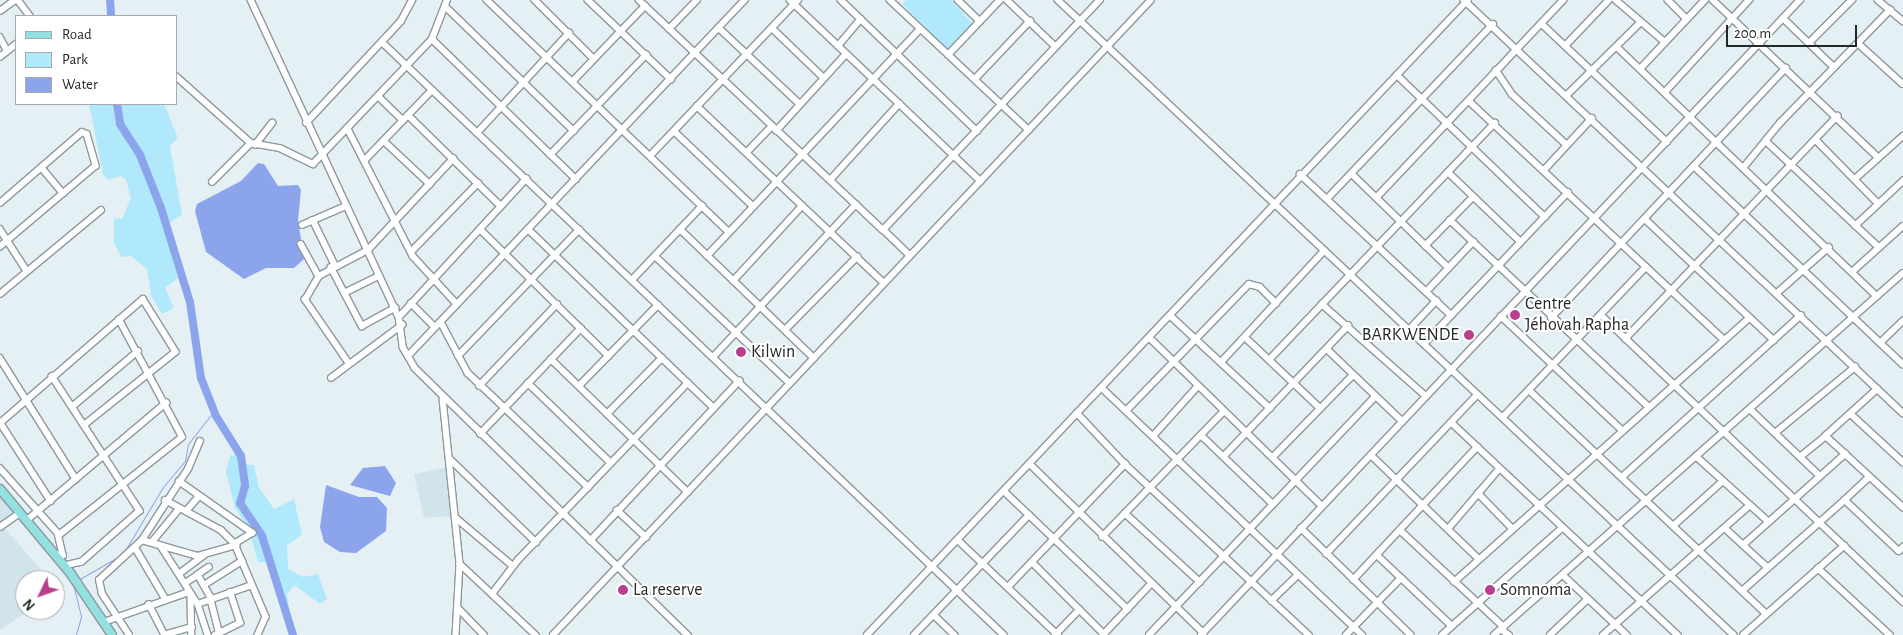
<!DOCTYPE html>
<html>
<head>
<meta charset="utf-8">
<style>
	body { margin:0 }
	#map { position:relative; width:1903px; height:635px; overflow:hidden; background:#e5f0f4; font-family:"Alegreya Sans",sans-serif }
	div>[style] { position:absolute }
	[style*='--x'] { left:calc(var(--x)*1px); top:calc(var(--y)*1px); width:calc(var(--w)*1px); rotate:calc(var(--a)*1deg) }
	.built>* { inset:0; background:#d1e4eb }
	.green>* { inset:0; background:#b0e9fb }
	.water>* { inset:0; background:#8ba4ec }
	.stream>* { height:1px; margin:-0.5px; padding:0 0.5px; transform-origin:0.5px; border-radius:0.5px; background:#8ba4ec }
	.river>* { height:8px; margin:-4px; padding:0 4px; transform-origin:4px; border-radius:4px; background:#8ba4ec }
	.roads { filter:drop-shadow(1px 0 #8e989c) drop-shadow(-1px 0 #8e989c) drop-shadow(0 1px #8e989c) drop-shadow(0 -1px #8e989c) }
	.minor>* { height:5.5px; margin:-2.75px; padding:0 2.75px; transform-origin:2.75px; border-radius:2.75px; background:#fff }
	.major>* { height:8px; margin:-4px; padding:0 4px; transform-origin:4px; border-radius:4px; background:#92e0e0 }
	.dots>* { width:14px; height:14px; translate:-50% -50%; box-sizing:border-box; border:2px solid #fff; border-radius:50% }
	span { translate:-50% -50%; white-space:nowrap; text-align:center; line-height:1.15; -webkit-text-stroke:4px #fff; paint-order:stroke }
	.poi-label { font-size:18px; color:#24282a }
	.left { translate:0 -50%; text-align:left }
	.right { translate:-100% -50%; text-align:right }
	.legend { position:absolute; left:15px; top:15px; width:162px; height:90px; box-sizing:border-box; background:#fff; border:1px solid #a7a9aa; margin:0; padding:6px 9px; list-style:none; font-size:15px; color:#24282a }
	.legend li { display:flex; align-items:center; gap:10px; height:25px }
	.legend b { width:25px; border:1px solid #a7a9aa }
	.north { position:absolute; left:15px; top:570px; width:50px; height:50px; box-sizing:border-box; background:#fff; border:1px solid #a7a9aa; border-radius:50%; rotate:228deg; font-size:14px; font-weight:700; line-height:20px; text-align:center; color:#24282a }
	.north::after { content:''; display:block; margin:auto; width:18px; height:22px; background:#b83e90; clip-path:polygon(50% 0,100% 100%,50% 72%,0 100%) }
	.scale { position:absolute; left:1726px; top:25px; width:131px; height:22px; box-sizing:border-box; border:2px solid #24282a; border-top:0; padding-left:6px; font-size:15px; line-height:18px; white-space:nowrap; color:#24282a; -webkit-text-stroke:4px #fff; paint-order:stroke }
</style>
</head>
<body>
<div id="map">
	<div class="built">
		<div style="clip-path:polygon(448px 467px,452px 516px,424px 518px,414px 474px)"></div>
		<div style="clip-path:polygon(0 497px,17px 516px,3px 526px,50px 580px,25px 580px,25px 610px,30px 610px,0 630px)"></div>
	</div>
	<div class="green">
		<div style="clip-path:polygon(906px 0,951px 0,973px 24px,948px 50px,902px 4px)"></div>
		<div style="clip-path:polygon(89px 104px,164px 104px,178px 138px,170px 146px,182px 215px,164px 226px,178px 278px,165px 288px,174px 308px,162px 314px,151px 295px,147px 269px,131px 256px,121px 257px,114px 242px,114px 218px,122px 219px,131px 198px,126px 180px,121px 176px,108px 180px,103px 174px)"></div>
		<div style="clip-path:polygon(238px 455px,241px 464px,254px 465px,259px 488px,274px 509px,294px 499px,302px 535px,287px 545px,288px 569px,303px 577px,318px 574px,327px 599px,320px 604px,294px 585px,287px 594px,289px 609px,284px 609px,273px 573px,266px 562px,258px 562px,248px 527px,235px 508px,226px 472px,230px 456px)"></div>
	</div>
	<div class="water">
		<div style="clip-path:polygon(258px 163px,264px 164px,278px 186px,298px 185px,301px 190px,298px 220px,304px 259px,294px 268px,266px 268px,244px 279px,206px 252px,195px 211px,197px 204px,241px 181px)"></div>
		<div style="clip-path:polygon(385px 466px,396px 483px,390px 496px,350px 485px,363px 468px)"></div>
		<div style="clip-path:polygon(326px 485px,359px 497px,377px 497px,387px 508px,386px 531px,356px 553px,340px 552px,324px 542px,320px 527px)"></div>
	</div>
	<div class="stream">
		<div style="--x:78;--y:580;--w:52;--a:-30"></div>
		<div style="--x:123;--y:554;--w:78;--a:-59.2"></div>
		<div style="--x:163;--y:487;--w:34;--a:-50"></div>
		<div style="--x:185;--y:461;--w:17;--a:-80"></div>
		<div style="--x:188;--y:444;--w:42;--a:-51.8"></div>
		<div style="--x:73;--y:584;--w:34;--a:76"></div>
		<div style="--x:81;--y:617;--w:19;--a:106"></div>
	</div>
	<div class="river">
		<div style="--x:110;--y:0;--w:16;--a:86"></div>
		<div style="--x:117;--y:104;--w:20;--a:81"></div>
		<div style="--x:120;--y:124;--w:37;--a:57"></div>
		<div style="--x:140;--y:155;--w:57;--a:68.4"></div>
		<div style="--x:161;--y:208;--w:98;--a:72.9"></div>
		<div style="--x:190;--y:302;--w:77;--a:81.8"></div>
		<div style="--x:201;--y:378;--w:41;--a:68.5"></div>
		<div style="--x:216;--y:416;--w:47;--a:58"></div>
		<div style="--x:241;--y:456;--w:30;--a:82"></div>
		<div style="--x:245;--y:486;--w:18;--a:106"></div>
		<div style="--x:240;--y:503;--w:40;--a:56"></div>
		<div style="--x:262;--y:536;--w:104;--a:72.6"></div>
	</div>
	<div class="roads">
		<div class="minor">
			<div style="--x:18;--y:0;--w:20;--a:53"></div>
			<div style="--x:251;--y:0;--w:350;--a:65"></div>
			<div style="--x:399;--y:317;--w:30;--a:82"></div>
			<div style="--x:403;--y:347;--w:24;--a:60"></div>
			<div style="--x:415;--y:368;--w:382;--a:44.4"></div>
			<div style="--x:487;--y:0;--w:335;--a:43.8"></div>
			<div style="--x:535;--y:0;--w:83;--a:45"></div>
			<div style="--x:588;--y:0;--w:115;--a:43.6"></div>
			<div style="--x:639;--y:0;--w:335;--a:43.3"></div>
			<div style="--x:790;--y:0;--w:263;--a:43.5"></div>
			<div style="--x:841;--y:0;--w:189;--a:43.9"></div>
			<div style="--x:890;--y:0;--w:190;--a:43.1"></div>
			<div style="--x:958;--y:0;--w:30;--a:44"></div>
			<div style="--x:1007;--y:0;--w:66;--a:43.8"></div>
			<div style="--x:1058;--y:0;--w:927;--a:43.21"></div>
			<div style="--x:1464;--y:0;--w:603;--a:43.25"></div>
			<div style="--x:1616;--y:0;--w:65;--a:40.6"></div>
			<div style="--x:1668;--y:0;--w:27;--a:45"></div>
			<div style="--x:1713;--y:0;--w:228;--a:43.6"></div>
			<div style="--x:1878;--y:0;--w:33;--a:40"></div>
			<div style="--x:446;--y:7;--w:178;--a:44.1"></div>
			<div style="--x:0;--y:11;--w:19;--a:-36"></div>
			<div style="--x:1783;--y:18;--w:71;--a:43.9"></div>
			<div style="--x:1542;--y:24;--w:172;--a:43.3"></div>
			<div style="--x:719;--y:28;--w:111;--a:43.2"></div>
			<div style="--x:772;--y:28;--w:72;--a:43.9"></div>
			<div style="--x:669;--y:29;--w:40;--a:-46"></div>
			<div style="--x:0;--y:37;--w:15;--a:62"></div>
			<div style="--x:432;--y:39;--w:201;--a:44.2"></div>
			<div style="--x:382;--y:42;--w:859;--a:43.63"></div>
			<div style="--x:1809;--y:43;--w:61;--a:-45"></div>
			<div style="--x:1859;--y:44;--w:59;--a:42.3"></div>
			<div style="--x:838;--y:46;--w:35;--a:-50"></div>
			<div style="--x:1565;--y:46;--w:64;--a:-46.3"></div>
			<div style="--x:1617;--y:47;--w:360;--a:43.8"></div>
			<div style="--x:948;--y:55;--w:76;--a:-46.6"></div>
			<div style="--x:0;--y:57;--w:21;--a:-39"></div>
			<div style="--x:1640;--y:69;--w:95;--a:-46.7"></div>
			<div style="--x:1496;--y:70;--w:29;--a:56"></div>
			<div style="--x:1512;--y:94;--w:75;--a:42.8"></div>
			<div style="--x:1397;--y:75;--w:205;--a:43.8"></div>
			<div style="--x:176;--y:76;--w:101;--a:41.8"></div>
			<div style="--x:251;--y:143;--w:29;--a:10"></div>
			<div style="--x:280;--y:148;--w:37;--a:26"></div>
			<div style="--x:313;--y:164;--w:173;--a:-46.4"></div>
			<div style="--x:432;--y:39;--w:42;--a:-69"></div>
			<div style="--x:975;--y:79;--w:80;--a:-46.5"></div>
			<div style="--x:573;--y:81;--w:104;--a:-46.2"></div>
			<div style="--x:1665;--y:92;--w:125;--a:-47.6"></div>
			<div style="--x:1568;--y:94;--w:101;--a:-44.6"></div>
			<div style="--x:378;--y:96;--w:35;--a:44"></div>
			<div style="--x:1469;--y:101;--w:349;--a:43.1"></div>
			<div style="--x:697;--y:106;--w:257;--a:43.4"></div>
			<div style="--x:408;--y:115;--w:130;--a:44.4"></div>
			<div style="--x:306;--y:123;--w:139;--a:-47"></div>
			<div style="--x:401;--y:21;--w:24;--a:-62"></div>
			<div style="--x:348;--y:129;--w:143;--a:62.9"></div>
			<div style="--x:413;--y:256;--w:65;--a:47.5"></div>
			<div style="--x:674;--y:131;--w:109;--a:43.5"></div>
			<div style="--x:776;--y:131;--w:104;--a:-47.7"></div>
			<div style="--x:477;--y:133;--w:136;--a:-47.4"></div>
			<div style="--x:1816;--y:140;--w:88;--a:45.5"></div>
			<div style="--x:384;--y:141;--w:63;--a:43.1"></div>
			<div style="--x:1767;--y:142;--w:154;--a:43.2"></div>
			<div style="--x:255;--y:145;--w:28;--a:-52"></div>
			<div style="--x:747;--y:152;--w:35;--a:-46"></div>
			<div style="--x:550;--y:155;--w:139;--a:-46.2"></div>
			<div style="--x:650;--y:156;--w:215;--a:-46.5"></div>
			<div style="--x:364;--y:161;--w:98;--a:-46.2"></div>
			<div style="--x:1694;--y:166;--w:288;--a:43.5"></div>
			<div style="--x:1744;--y:167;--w:57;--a:-50.7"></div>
			<div style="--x:1780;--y:123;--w:158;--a:-45.8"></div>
			<div style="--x:42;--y:168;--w:33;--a:50"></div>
			<div style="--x:1545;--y:169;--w:69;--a:-47.3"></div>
			<div style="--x:1448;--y:172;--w:101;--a:43.8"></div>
			<div style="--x:1300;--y:174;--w:207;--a:43"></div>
			<div style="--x:1352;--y:174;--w:135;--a:44.1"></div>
			<div style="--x:1856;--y:178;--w:63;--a:-41.8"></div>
			<div style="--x:830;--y:180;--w:103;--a:-47.8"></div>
			<div style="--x:212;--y:182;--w:55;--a:-45"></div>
			<div style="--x:1377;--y:197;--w:271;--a:-46.6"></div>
			<div style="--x:1327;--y:199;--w:241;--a:-46.5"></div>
			<div style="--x:0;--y:203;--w:108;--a:-40.9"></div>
			<div style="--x:82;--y:132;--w:5;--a:22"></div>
			<div style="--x:87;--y:134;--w:33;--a:74"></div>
			<div style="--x:96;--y:166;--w:126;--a:139.8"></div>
			<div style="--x:1645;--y:219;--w:177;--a:43.2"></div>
			<div style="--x:313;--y:220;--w:50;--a:63.9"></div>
			<div style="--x:1450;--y:220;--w:272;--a:43.2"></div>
			<div style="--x:302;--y:225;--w:48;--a:-23.4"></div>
			<div style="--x:1855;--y:226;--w:66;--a:-43.2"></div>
			<div style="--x:0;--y:229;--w:50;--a:57.3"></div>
			<div style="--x:480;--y:229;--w:181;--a:44.6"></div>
			<div style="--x:528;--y:229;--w:258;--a:43.9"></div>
			<div style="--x:680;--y:229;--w:186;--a:43.9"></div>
			<div style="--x:301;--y:244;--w:37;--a:61"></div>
			<div style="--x:1425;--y:246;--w:69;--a:-45.6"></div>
			<div style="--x:411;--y:252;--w:96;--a:-45.8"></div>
			<div style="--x:655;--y:256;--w:185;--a:43.3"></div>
			<div style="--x:707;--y:256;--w:311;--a:-46.8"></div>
			<div style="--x:910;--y:256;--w:37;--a:-136"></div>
			<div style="--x:883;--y:230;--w:316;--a:-46.7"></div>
			<div style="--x:331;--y:267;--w:67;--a:62.3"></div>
			<div style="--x:362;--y:326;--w:38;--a:-29"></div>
			<div style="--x:1853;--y:271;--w:67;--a:-42"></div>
			<div style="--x:632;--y:280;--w:102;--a:-46.6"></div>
			<div style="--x:733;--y:281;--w:102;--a:-47.4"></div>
			<div style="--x:1426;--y:292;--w:69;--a:-46.8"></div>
			<div style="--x:344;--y:293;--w:39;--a:-26"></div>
			<div style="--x:1777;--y:293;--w:69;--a:-41.5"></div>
			<div style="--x:0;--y:294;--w:131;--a:-39.7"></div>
			<div style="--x:411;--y:303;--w:34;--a:45"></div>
			<div style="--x:1322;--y:304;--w:139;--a:41.5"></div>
			<div style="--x:1601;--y:315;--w:417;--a:43.5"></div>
			<div style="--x:1501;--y:316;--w:166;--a:43.3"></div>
			<div style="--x:399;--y:317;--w:188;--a:-47.4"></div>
			<div style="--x:1172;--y:317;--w:134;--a:42.9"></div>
			<div style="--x:1551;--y:318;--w:343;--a:-46.8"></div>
			<div style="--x:441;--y:322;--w:58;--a:62.1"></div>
			<div style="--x:468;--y:373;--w:166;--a:43.5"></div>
			<div style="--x:785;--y:330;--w:103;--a:-45.4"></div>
			<div style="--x:1409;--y:330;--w:40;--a:-47"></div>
			<div style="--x:1245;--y:337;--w:103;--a:43.4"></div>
			<div style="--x:1151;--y:339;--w:239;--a:44.3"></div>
			<div style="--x:1625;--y:339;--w:308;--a:-46.4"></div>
			<div style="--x:1880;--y:343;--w:32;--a:-44"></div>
			<div style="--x:1424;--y:344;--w:209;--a:-46.5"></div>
			<div style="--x:1327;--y:349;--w:104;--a:43.8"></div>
			<div style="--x:408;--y:356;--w:490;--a:-46.6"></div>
			<div style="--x:458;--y:356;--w:175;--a:-46.2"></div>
			<div style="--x:713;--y:357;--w:209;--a:-46.9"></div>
			<div style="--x:0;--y:358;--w:143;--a:57.9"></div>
			<div style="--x:551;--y:359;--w:191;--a:44.2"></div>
			<div style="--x:1270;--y:359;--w:326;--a:-46.4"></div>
			<div style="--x:1223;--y:360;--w:149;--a:-47.2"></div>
			<div style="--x:349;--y:364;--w:78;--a:-124.5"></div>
			<div style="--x:305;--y:300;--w:28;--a:-60"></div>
			<div style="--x:319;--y:276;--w:55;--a:-28"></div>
			<div style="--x:368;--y:250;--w:125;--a:-47"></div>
			<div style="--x:52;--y:376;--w:161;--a:56.9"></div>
			<div style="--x:140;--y:511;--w:77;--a:138.7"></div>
			<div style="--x:82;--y:562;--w:17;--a:167"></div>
			<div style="--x:331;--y:378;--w:89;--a:-36.7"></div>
			<div style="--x:528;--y:383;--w:115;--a:43.9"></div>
			<div style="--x:479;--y:386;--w:113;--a:-46.4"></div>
			<div style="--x:579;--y:386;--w:113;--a:-45.7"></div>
			<div style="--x:1102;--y:388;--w:359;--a:43.5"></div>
			<div style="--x:1878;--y:389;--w:70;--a:137.9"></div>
			<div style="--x:1826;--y:436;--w:105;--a:42.7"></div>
			<div style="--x:1529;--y:390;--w:325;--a:43.3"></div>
			<div style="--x:443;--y:399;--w:166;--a:84.1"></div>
			<div style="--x:460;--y:564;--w:71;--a:93.2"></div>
			<div style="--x:73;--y:406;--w:85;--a:-40.2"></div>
			<div style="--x:1750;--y:409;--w:97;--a:43.7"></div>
			<div style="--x:1127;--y:410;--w:175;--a:-45.9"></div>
			<div style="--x:1249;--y:284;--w:11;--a:15"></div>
			<div style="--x:1260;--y:287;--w:23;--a:45"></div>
			<div style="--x:1077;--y:413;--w:70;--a:46.7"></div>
			<div style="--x:1125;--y:464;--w:251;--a:42.9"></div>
			<div style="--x:607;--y:414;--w:78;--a:-45.5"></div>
			<div style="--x:1851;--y:414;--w:71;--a:42.7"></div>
			<div style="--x:1503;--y:417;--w:207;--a:-46.4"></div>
			<div style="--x:0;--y:422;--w:94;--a:57.2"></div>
			<div style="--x:0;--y:423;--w:189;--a:-40.9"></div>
			<div style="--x:143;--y:299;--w:62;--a:58.1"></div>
			<div style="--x:176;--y:352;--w:117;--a:141.3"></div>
			<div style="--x:1452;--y:423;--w:310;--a:43.2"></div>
			<div style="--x:1775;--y:433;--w:104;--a:-39.5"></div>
			<div style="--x:480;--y:434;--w:146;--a:-46.4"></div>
			<div style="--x:1201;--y:435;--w:100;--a:43.8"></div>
			<div style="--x:1153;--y:436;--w:67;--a:-48"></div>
			<div style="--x:1371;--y:455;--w:149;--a:43.9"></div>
			<div style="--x:1224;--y:456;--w:180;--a:-46.4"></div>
			<div style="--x:1696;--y:456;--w:97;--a:42.1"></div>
			<div style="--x:1273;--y:457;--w:113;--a:-45.7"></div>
			<div style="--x:1800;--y:457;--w:33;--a:-39"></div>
			<div style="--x:450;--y:459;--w:120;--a:44"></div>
			<div style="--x:1031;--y:465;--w:241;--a:44.2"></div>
			<div style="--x:0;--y:468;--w:87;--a:48.3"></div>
			<div style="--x:58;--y:533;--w:23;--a:77"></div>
			<div style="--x:63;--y:555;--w:5;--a:180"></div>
			<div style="--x:1622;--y:477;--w:241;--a:-42.1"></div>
			<div style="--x:1869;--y:478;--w:33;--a:137"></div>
			<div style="--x:1845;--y:500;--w:74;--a:43.4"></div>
			<div style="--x:1899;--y:551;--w:6;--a:-45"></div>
			<div style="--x:179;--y:481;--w:90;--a:35.1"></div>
			<div style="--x:253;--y:533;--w:21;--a:149"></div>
			<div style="--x:1004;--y:491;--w:171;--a:43.6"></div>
			<div style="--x:1478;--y:493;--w:49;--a:45.8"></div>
			<div style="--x:165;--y:500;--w:64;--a:28.2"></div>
			<div style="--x:221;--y:530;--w:20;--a:45"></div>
			<div style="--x:235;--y:544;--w:79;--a:67"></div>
			<div style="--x:266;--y:617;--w:20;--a:114"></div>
			<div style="--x:187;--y:510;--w:18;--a:-49"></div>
			<div style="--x:617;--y:510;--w:40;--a:43"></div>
			<div style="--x:1125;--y:513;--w:102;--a:42.6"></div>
			<div style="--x:455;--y:517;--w:76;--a:40.2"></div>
			<div style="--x:27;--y:520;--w:182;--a:-40.1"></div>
			<div style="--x:1673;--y:526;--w:67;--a:-42"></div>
			<div style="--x:0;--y:527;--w:24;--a:-35"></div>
			<div style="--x:1301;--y:528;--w:153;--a:44.2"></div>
			<div style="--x:1725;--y:528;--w:56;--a:42.8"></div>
			<div style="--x:1448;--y:529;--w:79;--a:-49.6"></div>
			<div style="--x:1400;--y:530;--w:142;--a:43"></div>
			<div style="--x:59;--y:535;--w:157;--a:-38.5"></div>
			<div style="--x:182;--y:437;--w:133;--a:-118.3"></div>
			<div style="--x:1102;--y:537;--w:175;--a:-45.9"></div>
			<div style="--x:142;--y:540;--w:58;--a:15.9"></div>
			<div style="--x:198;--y:556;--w:40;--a:-16"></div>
			<div style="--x:590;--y:541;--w:219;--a:-47"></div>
			<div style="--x:959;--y:541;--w:137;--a:43.5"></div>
			<div style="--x:152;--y:542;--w:43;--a:-50.7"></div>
			<div style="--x:1743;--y:545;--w:137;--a:-41.7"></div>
			<div style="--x:161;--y:546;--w:69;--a:57.5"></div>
			<div style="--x:198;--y:604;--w:33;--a:72"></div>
			<div style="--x:135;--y:547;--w:59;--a:59.5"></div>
			<div style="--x:1326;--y:554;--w:219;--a:-46.5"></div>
			<div style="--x:1377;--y:555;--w:103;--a:43.4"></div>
			<div style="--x:1032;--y:562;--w:102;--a:45"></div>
			<div style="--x:460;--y:564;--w:104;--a:43.1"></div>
			<div style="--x:1818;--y:568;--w:98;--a:42.9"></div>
			<div style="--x:179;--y:574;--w:30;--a:-37"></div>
			<div style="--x:197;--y:575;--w:14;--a:-34"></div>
			<div style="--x:1563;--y:575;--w:88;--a:43.2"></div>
			<div style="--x:1353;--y:580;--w:182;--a:-47"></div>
			<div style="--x:1454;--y:582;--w:396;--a:-41.8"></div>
			<div style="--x:185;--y:583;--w:15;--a:-32"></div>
			<div style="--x:198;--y:575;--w:24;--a:60"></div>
			<div style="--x:210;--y:596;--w:40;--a:75.6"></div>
			<div style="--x:204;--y:585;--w:45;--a:-32.3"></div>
			<div style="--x:1008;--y:587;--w:170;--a:-46.4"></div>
			<div style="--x:1742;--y:591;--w:137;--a:-41.5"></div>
			<div style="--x:492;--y:594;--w:43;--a:-52.6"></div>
			<div style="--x:518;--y:560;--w:245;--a:-46.2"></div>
			<div style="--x:191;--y:596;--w:39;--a:89"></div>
			<div style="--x:1271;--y:601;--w:37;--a:-44"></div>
			<div style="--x:149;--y:604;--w:35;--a:63"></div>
			<div style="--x:198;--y:604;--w:57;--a:-19.4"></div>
			<div style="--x:459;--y:609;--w:36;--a:46"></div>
			<div style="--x:934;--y:615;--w:29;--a:44"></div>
			<div style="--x:104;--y:622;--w:90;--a:-19.4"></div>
			<div style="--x:1501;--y:629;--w:10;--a:37"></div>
			<div style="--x:129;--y:635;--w:49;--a:-123.4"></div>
			<div style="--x:102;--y:594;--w:14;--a:-102"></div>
			<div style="--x:99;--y:580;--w:59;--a:-42.9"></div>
			<div style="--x:142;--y:540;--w:85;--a:-57.1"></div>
			<div style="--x:188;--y:469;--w:30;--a:-67"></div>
			<div style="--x:164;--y:635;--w:29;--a:-16"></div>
			<div style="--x:215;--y:635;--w:28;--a:-26"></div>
			<div style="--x:240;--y:623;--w:32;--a:-108"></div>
			<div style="--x:553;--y:635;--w:872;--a:-46.72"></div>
			<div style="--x:867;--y:635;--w:874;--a:-46.58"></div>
			<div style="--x:914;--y:635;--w:166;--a:-46.2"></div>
			<div style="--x:1055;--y:635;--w:35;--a:-46"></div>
			<div style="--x:1103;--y:635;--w:69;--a:-46.8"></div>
			<div style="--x:1149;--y:635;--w:328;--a:-46.5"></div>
			<div style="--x:1201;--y:635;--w:873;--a:-46.67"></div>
			<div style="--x:1346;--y:635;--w:79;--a:-46"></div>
			<div style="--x:1442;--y:635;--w:161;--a:-41.7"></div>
			<div style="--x:1494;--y:635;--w:546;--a:-41.51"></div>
			<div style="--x:1550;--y:635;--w:52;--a:-43.5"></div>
			<div style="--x:1603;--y:635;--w:195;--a:-41.5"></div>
			<div style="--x:1743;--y:635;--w:135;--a:-41.4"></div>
		</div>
		<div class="major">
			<div style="--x:0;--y:489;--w:111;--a:50.1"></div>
			<div style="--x:71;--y:574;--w:73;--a:56.1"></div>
		</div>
	</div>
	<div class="dots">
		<div style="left:1515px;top:315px;background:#b83e90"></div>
		<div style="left:1469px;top:335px;background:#b83e90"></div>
		<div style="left:741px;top:352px;background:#b83e90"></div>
		<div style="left:623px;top:590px;background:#b83e90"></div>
		<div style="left:1490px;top:590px;background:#b83e90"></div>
	</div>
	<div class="poi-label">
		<span class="left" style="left:1525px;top:315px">Centre<br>Jéhovah Rapha</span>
		<span class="right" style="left:1459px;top:335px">BARKWENDE</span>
		<span class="left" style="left:751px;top:352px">Kilwin</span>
		<span class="left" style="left:633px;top:590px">La reserve</span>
		<span class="left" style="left:1500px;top:590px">Somnoma</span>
	</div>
	<ul class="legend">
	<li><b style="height:6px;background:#92e0e0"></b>Road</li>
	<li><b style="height:14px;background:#b0e9fb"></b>Park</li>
	<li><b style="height:14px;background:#8ba4ec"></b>Water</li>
	</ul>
	<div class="north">N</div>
	<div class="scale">200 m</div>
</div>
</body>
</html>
